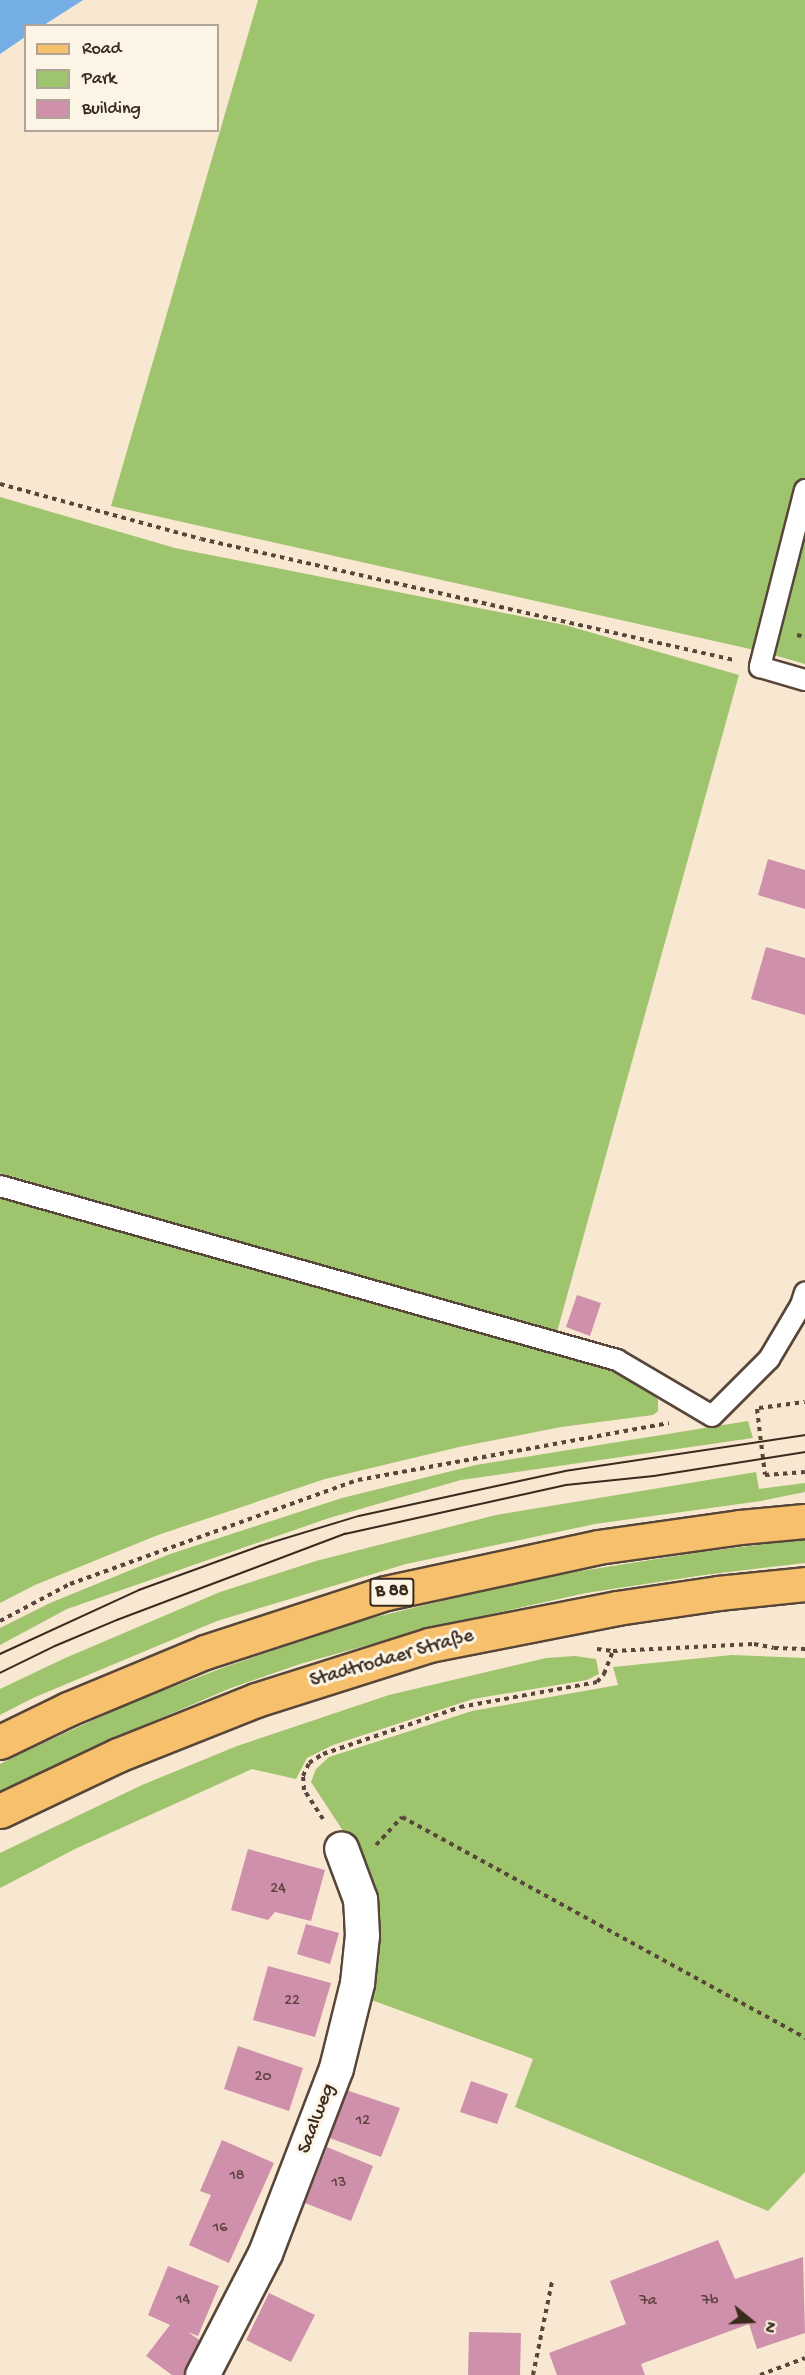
<!DOCTYPE html>
<html>
<head>
<meta charset="utf-8">
<style>
	body { margin:0 }
	#map { position:relative; width:805px; height:2375px; overflow:hidden; background:#f8e7d1; font-family:"Gochi Hand",sans-serif }
	div>[style] { position:absolute }
	[style*='--x'] { left:calc(var(--x)*1px); top:calc(var(--y)*1px); width:calc(var(--w)*1px); rotate:calc(var(--a)*1deg) }
	.green>* { inset:0; background:#9fc46e }
	.water>* { inset:0; background:#74aee4 }
	.building>* { inset:0; background:#cf90ab }
	.path>* { height:4px; margin-top:-2px; transform-origin:0; background:repeating-linear-gradient(90deg,#574639 0 4.5px,transparent 0 9px) }
	.roads { filter:drop-shadow(2px 0 #574639) drop-shadow(-2px 0 #574639) drop-shadow(0 2px #574639) drop-shadow(0 -2px #574639) }
	.lane>* { height:20px; margin:-10px; padding:0 10px; transform-origin:10px; border-radius:10px; background:#fff }
	.street>* { height:33px; margin:-16.5px; padding:0 16.5px; transform-origin:16.5px; border-radius:16.5px; background:#fff }
	.primary>* { height:33px; margin:-16.5px; padding:0 16.5px; transform-origin:16.5px; border-radius:16.5px; background:#f7c06c }
	.tram>* { height:1.5px; margin:-0.75px; padding:0 0.75px; transform-origin:0.75px; border-radius:0.75px; background:#3b2a1e }
	span { translate:-50% -50%; white-space:nowrap; text-align:center; line-height:1.15; -webkit-text-stroke:6px #fcf5e5; paint-order:stroke }
	.number-label { font-size:16px; color:#604441 }
	.number-label span { -webkit-text-stroke-width:0 }
	.shield-label span { padding:2px 4px; background:#fcf5e5; border:2px solid; border-radius:4px; -webkit-text-stroke-width:0 }
	.shield-label { font-size:18px; color:#3b2a1e; font-weight:700 }
	.street-label { font-size:20px; color:#3b2a1e }
	.legend { position:absolute; left:24px; top:24px; width:195px; height:108px; box-sizing:border-box; background:#fcf5e5; border:2px solid #afa495; margin:0; padding:8px 10px; list-style:none; font-size:18px; color:#3b2a1e }
	.legend li { display:flex; align-items:center; gap:12px; height:30px }
	.legend b { width:30px; border:2px solid #afa495 }
	.north { position:absolute; left:721px; top:2291px; width:60px; height:60px; -webkit-text-stroke:4px #fcf5e5; paint-order:stroke; rotate:108deg; font-size:16px; font-weight:700; line-height:24px; text-align:center; color:#3b2a1e }
	.north::after { content:''; display:block; margin:auto; width:21px; height:27px; background:#3b2a1e; clip-path:polygon(50% 0,100% 100%,50% 72%,0 100%) }
</style>
</head>
<body>
<div id="map">
	<div class="green">
		<div style="clip-path:polygon(258px 0,805px 0,805px 664px,759px 651px,111px 506px)"></div>
		<div style="clip-path:polygon(0 497px,175px 548px,565px 625px,739px 675px,557px 1332px,0 1173px)"></div>
		<div style="clip-path:polygon(0 1190px,593px 1362px,653px 1393px,658px 1400px,658px 1411px,653px 1415px,561px 1427px,459px 1447px,325px 1479px,158px 1535px,35px 1585px,0 1603px)"></div>
		<div style="clip-path:polygon(748px 1421px,753px 1438px,461px 1480px,329px 1518px,67px 1609px,0 1645px,0 1628px,50px 1603px,170px 1554px,342px 1498px,476px 1465px)"></div>
		<div style="clip-path:polygon(756px 1472px,759px 1489px,805px 1483px,805px 1492px,761px 1501px,595px 1524px,406px 1564px,217px 1621px,33px 1698px,0 1715px,0 1689px,63px 1659px,220px 1592px,316px 1561px,496px 1515px)"></div>
		<div style="clip-path:polygon(805px 1539px,805px 1563px,704px 1575px,586px 1593px,433px 1627px,300px 1664px,231px 1688px,142px 1726px,0 1792px,0 1764px,26px 1751px,133px 1702px,225px 1667px,360px 1621px,514px 1583px,581px 1571px,701px 1552px)"></div>
		<div style="clip-path:polygon(732px 1655px,805px 1658px,805px 2172px,768px 2211px,515px 2107px,533px 2059px,366px 1998px,353px 1846px,311px 1782px,316px 1769px,329px 1757px,472px 1711px,618px 1685px,613px 1667px)"></div>
		<div style="clip-path:polygon(575px 1656px,596px 1659px,599px 1674px,587px 1680px,473px 1699px,333px 1745px,307px 1758px,296px 1779px,252px 1769px,77px 1848px,0 1888px,0 1853px,142px 1785px,237px 1746px,389px 1695px,546px 1658px)"></div>
	</div>
	<div class="water">
		<div style="clip-path:polygon(0 0,83px 0,44px 25px,26px 26px,25px 37px,0 54px)"></div>
	</div>
	<div class="building">
		<div style="clip-path:polygon(768px 859px,805px 870px,805px 909px,758px 895px)"></div>
		<div style="clip-path:polygon(766px 947px,805px 958px,805px 1015px,751px 999px)"></div>
		<div style="clip-path:polygon(577px 1295px,601px 1303px,590px 1336px,566px 1327px)"></div>
		<div style="clip-path:polygon(248px 1849px,325px 1870px,311px 1921px,275px 1912px,268px 1920px,231px 1910px)"></div>
		<div style="clip-path:polygon(306px 1924px,339px 1933px,330px 1964px,297px 1954px)"></div>
		<div style="clip-path:polygon(268px 1966px,331px 1983px,315px 2037px,253px 2020px)"></div>
		<div style="clip-path:polygon(238px 2046px,303px 2068px,289px 2111px,224px 2089px)"></div>
		<div style="clip-path:polygon(471px 2081px,508px 2094px,497px 2124px,460px 2112px)"></div>
		<div style="clip-path:polygon(346px 2090px,400px 2108px,381px 2157px,327px 2137px)"></div>
		<div style="clip-path:polygon(222px 2140px,274px 2163px,229px 2263px,189px 2245px,211px 2195px,200px 2191px)"></div>
		<div style="clip-path:polygon(327px 2147px,373px 2166px,351px 2221px,305px 2203px)"></div>
		<div style="clip-path:polygon(718px 2240px,735px 2279px,803px 2257px,805px 2333px,757px 2349px,749px 2324px,641px 2364px,645px 2375px,557px 2375px,549px 2353px,626px 2324px,610px 2281px)"></div>
		<div style="clip-path:polygon(168px 2266px,219px 2286px,198px 2336px,188px 2332px,205px 2344px,183px 2375px,172px 2375px,146px 2356px,170px 2325px,148px 2315px)"></div>
		<div style="clip-path:polygon(269px 2293px,315px 2315px,291px 2362px,246px 2340px)"></div>
		<div style="clip-path:polygon(469px 2332px,521px 2333px,520px 2375px,468px 2375px)"></div>
	</div>
	<div class="path">
		<div style="--x:0;--y:484;--w:208;--a:15.3"></div>
		<div style="--x:201;--y:539;--w:547;--a:12.79"></div>
		<div style="--x:797;--y:635;--w:8;--a:14"></div>
		<div style="--x:759;--y:1408;--w:46;--a:-7.4"></div>
		<div style="--x:757;--y:1409;--w:66;--a:83.1"></div>
		<div style="--x:765;--y:1475;--w:40;--a:-4.3"></div>
		<div style="--x:0;--y:1621;--w:79;--a:-27.9"></div>
		<div style="--x:70;--y:1584;--w:306;--a:-19.9"></div>
		<div style="--x:358;--y:1480;--w:316;--a:-10.4"></div>
		<div style="--x:597;--y:1649;--w:16;--a:7"></div>
		<div style="--x:613;--y:1651;--w:141;--a:-2.8"></div>
		<div style="--x:754;--y:1644;--w:20;--a:11"></div>
		<div style="--x:774;--y:1648;--w:31;--a:2"></div>
		<div style="--x:323;--y:1819;--w:35;--a:-123"></div>
		<div style="--x:304;--y:1790;--w:14;--a:-94"></div>
		<div style="--x:303;--y:1776;--w:14;--a:-65"></div>
		<div style="--x:309;--y:1763;--w:17;--a:-33"></div>
		<div style="--x:323;--y:1754;--w:145;--a:-18.9"></div>
		<div style="--x:460;--y:1707;--w:139;--a:-10.3"></div>
		<div style="--x:597;--y:1682;--w:11;--a:-49"></div>
		<div style="--x:604;--y:1674;--w:25;--a:-69"></div>
		<div style="--x:376;--y:1845;--w:38;--a:-47"></div>
		<div style="--x:402;--y:1817;--w:460;--a:28.7"></div>
		<div style="--x:533;--y:2375;--w:95;--a:-78.5"></div>
		<div style="--x:760;--y:2375;--w:48;--a:-20.7"></div>
	</div>
	<div class="roads">
		<div class="lane">
			<div style="--x:805;--y:490;--w:183;--a:104.3"></div>
			<div style="--x:760;--y:667;--w:47;--a:16.1"></div>
			<div style="--x:0;--y:1186;--w:641;--a:15.75"></div>
			<div style="--x:617;--y:1360;--w:110;--a:30.5"></div>
			<div style="--x:712;--y:1416;--w:81;--a:-45"></div>
			<div style="--x:769;--y:1359;--w:63;--a:-59.3"></div>
			<div style="--x:801;--y:1305;--w:13;--a:-72"></div>
		</div>
		<div class="street">
			<div style="--x:202;--y:2375;--w:137;--a:-62.7"></div>
			<div style="--x:265;--y:2253;--w:198;--a:-69"></div>
			<div style="--x:336;--y:2068;--w:88;--a:-76.1"></div>
			<div style="--x:357;--y:1983;--w:48;--a:-84.1"></div>
			<div style="--x:362;--y:1935;--w:36;--a:-93"></div>
			<div style="--x:360;--y:1899;--w:54;--a:-110.4"></div>
		</div>
		<div class="primary">
			<div style="--x:0;--y:1742;--w:76;--a:-25.9"></div>
			<div style="--x:68;--y:1709;--w:148;--a:-22.6"></div>
			<div style="--x:205;--y:1652;--w:190;--a:-18.1"></div>
			<div style="--x:386;--y:1593;--w:217;--a:-12.2"></div>
			<div style="--x:598;--y:1547;--w:143;--a:-8"></div>
			<div style="--x:740;--y:1527;--w:65;--a:-5.3"></div>
			<div style="--x:0;--y:1811;--w:131;--a:-25.4"></div>
			<div style="--x:118;--y:1755;--w:149;--a:-21.7"></div>
			<div style="--x:256;--y:1700;--w:182;--a:-17.6"></div>
			<div style="--x:429;--y:1645;--w:192;--a:-11.1"></div>
			<div style="--x:617;--y:1608;--w:102;--a:-8.4"></div>
			<div style="--x:718;--y:1593;--w:87;--a:-5.9"></div>
		</div>
	</div>
	<div class="tram">
		<div style="--x:0;--y:1654;--w:153;--a:-24.7"></div>
		<div style="--x:139;--y:1590;--w:129;--a:-20"></div>
		<div style="--x:260;--y:1546;--w:103;--a:-16.9"></div>
		<div style="--x:359;--y:1516;--w:211;--a:-12.3"></div>
		<div style="--x:565;--y:1471;--w:243;--a:-8.5"></div>
		<div style="--x:0;--y:1673;--w:61;--a:-26.1"></div>
		<div style="--x:55;--y:1646;--w:67;--a:-22.8"></div>
		<div style="--x:117;--y:1620;--w:244;--a:-20.7"></div>
		<div style="--x:345;--y:1534;--w:226;--a:-12.5"></div>
		<div style="--x:566;--y:1485;--w:88;--a:-5.8"></div>
		<div style="--x:654;--y:1476;--w:153;--a:-9"></div>
	</div>
	<div class="number-label">
		<span style="left:278px;top:1890px">24</span>
		<span style="left:292px;top:2002px">22</span>
		<span style="left:263px;top:2078px">20</span>
		<span style="left:363px;top:2122px">12</span>
		<span style="left:237px;top:2177px">18</span>
		<span style="left:339px;top:2184px">13</span>
		<span style="left:220px;top:2229px">16</span>
		<span style="left:183px;top:2301px">14</span>
		<span style="left:648px;top:2302px">7a</span>
		<span style="left:710px;top:2302px">7b</span>
	</div>
	<div class="shield-label">
		<span style="left:392px;top:1592px">B 88</span>
	</div>
	<div class="street-label">
		<span style="left:392px;top:1659px;rotate:-16deg">Stadtrodaer Straße</span>
		<span style="left:317px;top:2119px;rotate:-69deg">Saalweg</span>
	</div>
	<ul class="legend">
	<li><b style="height:8px;background:#f7c06c"></b>Road</li>
	<li><b style="height:16px;background:#9fc46e"></b>Park</li>
	<li><b style="height:16px;background:#cf90ab"></b>Building</li>
	</ul>
	<div class="north">N</div>
</div>
</body>
</html>
